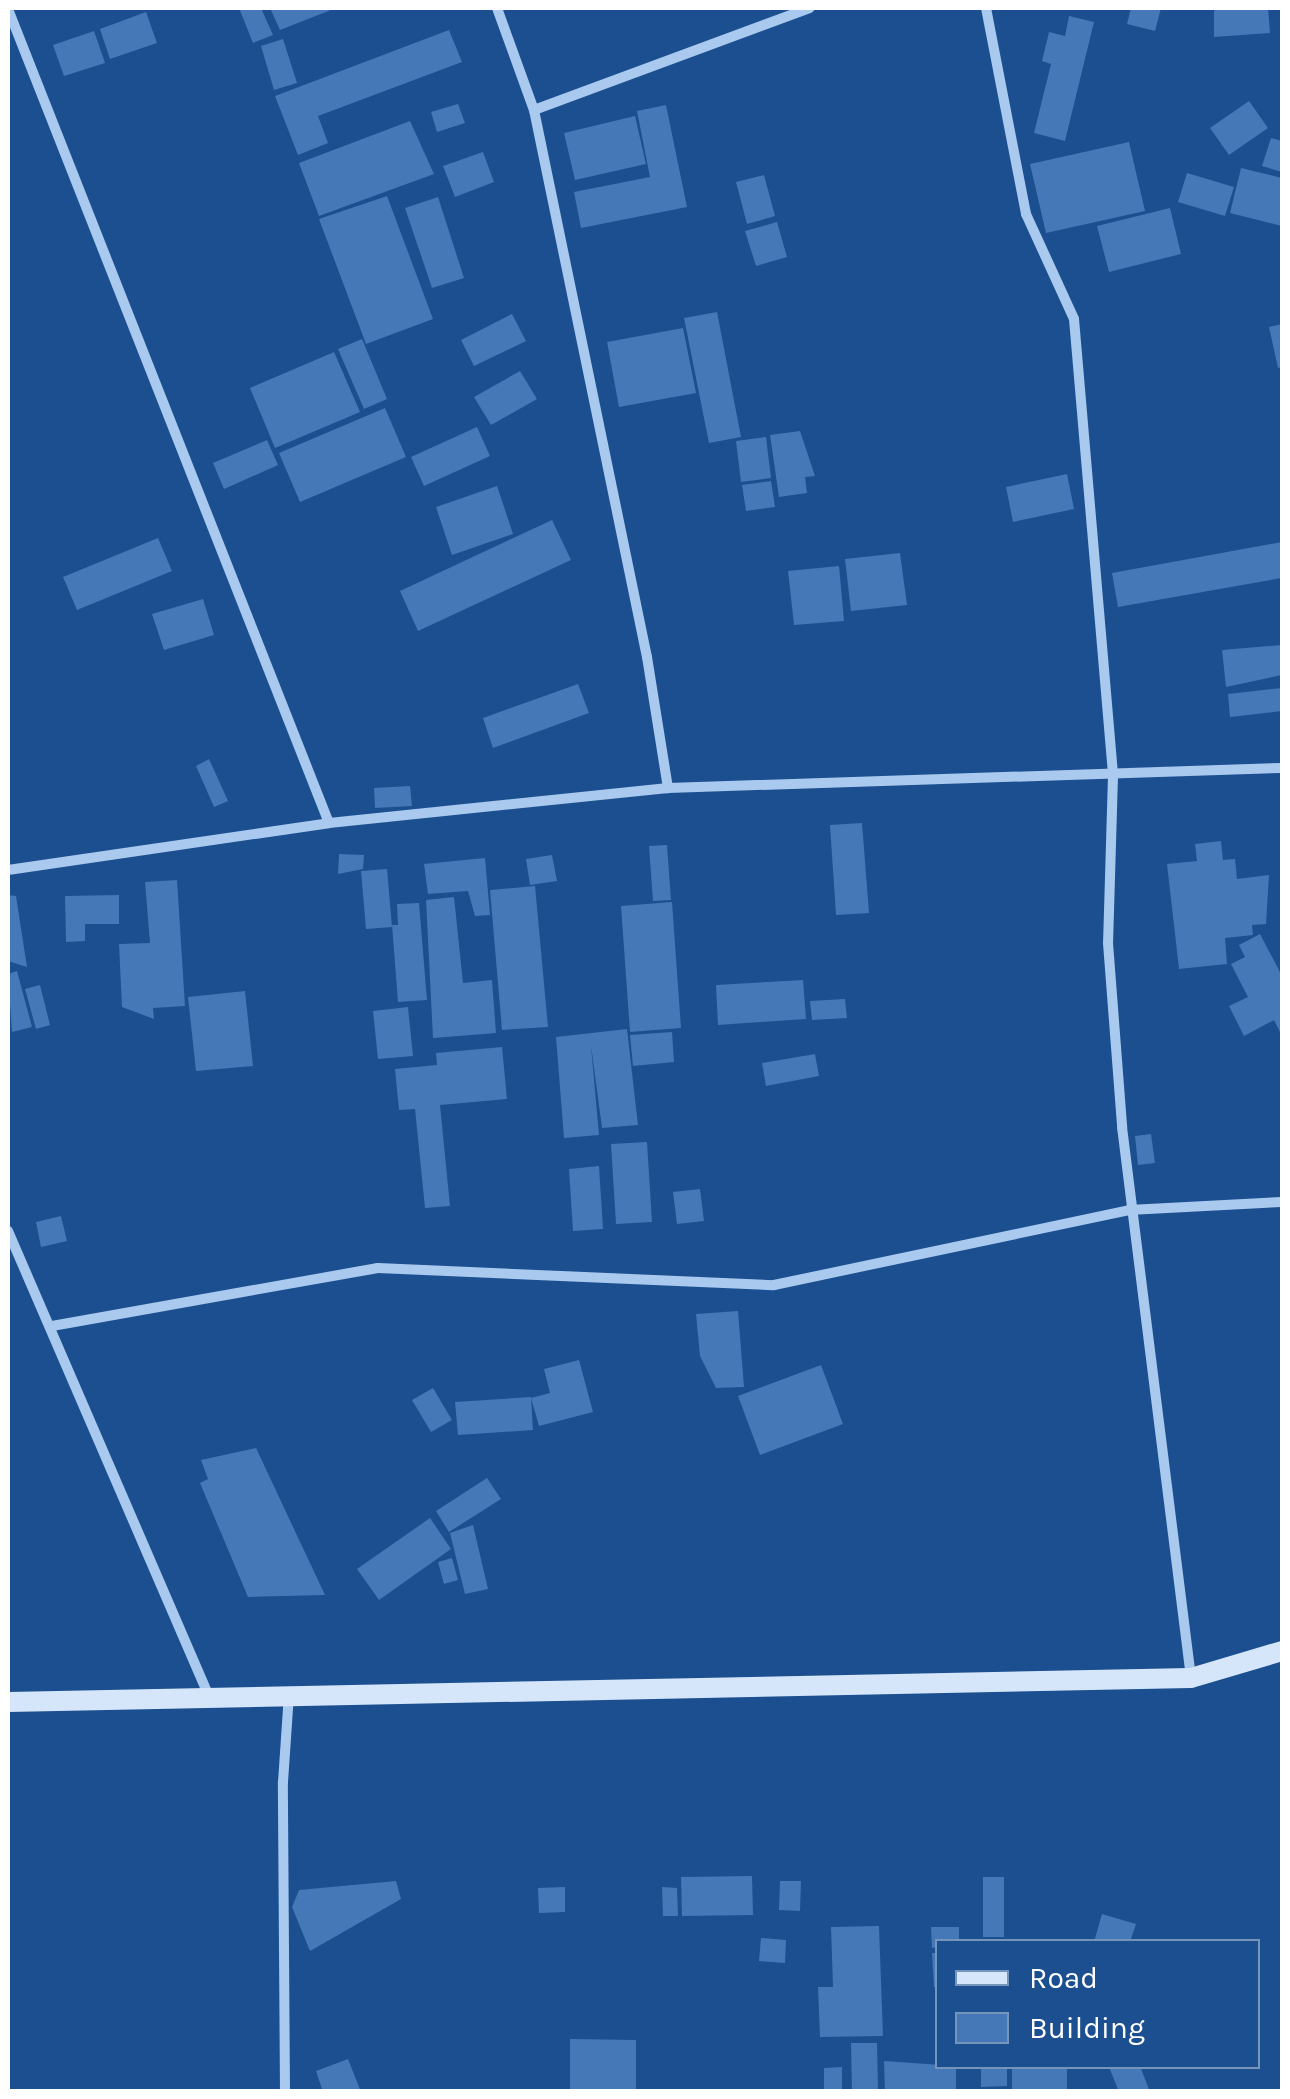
<!DOCTYPE html>
<html>
<head>
<meta charset="utf-8">
<style>
	body { margin:0 }
	#map { position:relative; width:1290px; height:2099px; overflow:hidden; background:#1b4f8f; font-family:Karla,sans-serif }
	div>[style] { position:absolute }
	[style*='--x'] { left:calc(var(--x)*1px); top:calc(var(--y)*1px); width:calc(var(--w)*1px); rotate:calc(var(--a)*1deg) }
	.building>* { inset:0; background:#4478b7 }
	.street>* { height:10px; margin:-5px; padding:0 5px; transform-origin:5px; border-radius:5px; background:#a9c9ee }
	.secondary>* { height:20px; margin:-10px; padding:0 10px; transform-origin:10px; border-radius:10px; background:#d6e6fa }
	span { translate:-50% -50%; white-space:nowrap; text-align:center; line-height:1.15; -webkit-text-stroke:10px #1b4f8f; paint-order:stroke }
	.frame { position:absolute; inset:0; border:10px solid #fff; pointer-events:none }
	.legend { position:absolute; left:935px; top:1939px; width:325px; height:130px; box-sizing:border-box; background:#1b4f8f; border:2px solid #7695bc; margin:0; padding:12px 18px; list-style:none; font-size:30px; color:#fff }
	.legend li { display:flex; align-items:center; gap:20px; height:50px }
	.legend b { width:50px; border:2px solid #7695bc }
</style>
</head>
<body>
<div id="map">
	<div class="building">
		<div style="clip-path:polygon(239px 8px,261px 8px,273px 35px,253px 43px)"></div>
		<div style="clip-path:polygon(270px 8px,336px 8px,280px 30px)"></div>
		<div style="clip-path:polygon(1131px 8px,1161px 8px,1155px 31px,1127px 24px)"></div>
		<div style="clip-path:polygon(1214px 8px,1268px 8px,1270px 33px,1214px 37px)"></div>
		<div style="clip-path:polygon(146px 12px,157px 43px,110px 59px,100px 29px)"></div>
		<div style="clip-path:polygon(1069px 16px,1094px 22px,1065px 141px,1034px 133px,1051px 64px,1042px 61px,1049px 32px,1065px 36px)"></div>
		<div style="clip-path:polygon(449px 30px,462px 62px,318px 116px,328px 143px,298px 155px,275px 96px)"></div>
		<div style="clip-path:polygon(94px 31px,105px 63px,64px 76px,53px 45px)"></div>
		<div style="clip-path:polygon(283px 39px,297px 83px,274px 90px,261px 46px)"></div>
		<div style="clip-path:polygon(1249px 101px,1268px 128px,1229px 155px,1210px 128px)"></div>
		<div style="clip-path:polygon(458px 104px,465px 123px,437px 132px,431px 112px)"></div>
		<div style="clip-path:polygon(666px 105px,687px 207px,581px 228px,574px 192px,650px 177px,637px 111px)"></div>
		<div style="clip-path:polygon(635px 116px,646px 164px,575px 180px,564px 133px)"></div>
		<div style="clip-path:polygon(410px 121px,434px 174px,319px 216px,299px 163px)"></div>
		<div style="clip-path:polygon(1271px 138px,1282px 141px,1282px 172px,1262px 166px)"></div>
		<div style="clip-path:polygon(1129px 142px,1145px 211px,1046px 233px,1030px 164px)"></div>
		<div style="clip-path:polygon(483px 152px,494px 182px,455px 197px,443px 166px)"></div>
		<div style="clip-path:polygon(1241px 168px,1282px 178px,1282px 226px,1230px 213px)"></div>
		<div style="clip-path:polygon(1187px 173px,1234px 187px,1225px 216px,1178px 202px)"></div>
		<div style="clip-path:polygon(764px 175px,775px 216px,747px 224px,736px 182px)"></div>
		<div style="clip-path:polygon(387px 196px,433px 319px,366px 344px,319px 219px)"></div>
		<div style="clip-path:polygon(438px 197px,464px 278px,432px 288px,405px 208px)"></div>
		<div style="clip-path:polygon(1170px 208px,1181px 254px,1109px 272px,1097px 226px)"></div>
		<div style="clip-path:polygon(777px 222px,787px 257px,756px 266px,745px 231px)"></div>
		<div style="clip-path:polygon(717px 312px,741px 437px,709px 443px,684px 318px)"></div>
		<div style="clip-path:polygon(512px 314px,526px 341px,474px 366px,461px 340px)"></div>
		<div style="clip-path:polygon(1282px 324px,1282px 367px,1278px 368px,1269px 327px)"></div>
		<div style="clip-path:polygon(683px 328px,696px 393px,619px 407px,607px 342px)"></div>
		<div style="clip-path:polygon(362px 339px,387px 399px,364px 409px,338px 349px)"></div>
		<div style="clip-path:polygon(334px 352px,360px 412px,275px 448px,250px 388px)"></div>
		<div style="clip-path:polygon(520px 371px,537px 399px,491px 425px,474px 397px)"></div>
		<div style="clip-path:polygon(385px 408px,406px 457px,300px 502px,279px 453px)"></div>
		<div style="clip-path:polygon(477px 427px,490px 456px,424px 486px,411px 457px)"></div>
		<div style="clip-path:polygon(800px 431px,815px 476px,805px 477px,807px 493px,779px 497px,770px 435px)"></div>
		<div style="clip-path:polygon(766px 437px,771px 478px,741px 482px,736px 441px)"></div>
		<div style="clip-path:polygon(267px 440px,278px 465px,224px 489px,213px 463px)"></div>
		<div style="clip-path:polygon(1067px 474px,1074px 509px,1013px 522px,1006px 487px)"></div>
		<div style="clip-path:polygon(771px 481px,775px 507px,746px 511px,742px 485px)"></div>
		<div style="clip-path:polygon(497px 486px,513px 534px,452px 555px,436px 507px)"></div>
		<div style="clip-path:polygon(552px 520px,571px 560px,418px 631px,400px 591px)"></div>
		<div style="clip-path:polygon(158px 538px,172px 571px,77px 610px,63px 577px)"></div>
		<div style="clip-path:polygon(1282px 542px,1282px 578px,1118px 607px,1112px 573px)"></div>
		<div style="clip-path:polygon(900px 553px,907px 605px,851px 611px,845px 559px)"></div>
		<div style="clip-path:polygon(839px 566px,844px 621px,794px 625px,788px 571px)"></div>
		<div style="clip-path:polygon(203px 599px,214px 635px,164px 650px,152px 614px)"></div>
		<div style="clip-path:polygon(1282px 645px,1282px 675px,1226px 687px,1222px 650px)"></div>
		<div style="clip-path:polygon(578px 684px,589px 713px,493px 748px,483px 718px)"></div>
		<div style="clip-path:polygon(1282px 688px,1282px 711px,1230px 717px,1228px 694px)"></div>
		<div style="clip-path:polygon(209px 759px,228px 801px,214px 807px,196px 766px)"></div>
		<div style="clip-path:polygon(410px 786px,412px 806px,375px 808px,374px 788px)"></div>
		<div style="clip-path:polygon(862px 823px,869px 913px,836px 915px,830px 825px)"></div>
		<div style="clip-path:polygon(1221px 841px,1223px 860px,1235px 859px,1237px 879px,1269px 875px,1266px 924px,1252px 925px,1253px 935px,1225px 938px,1227px 964px,1179px 969px,1167px 864px,1197px 861px,1195px 844px)"></div>
		<div style="clip-path:polygon(667px 845px,671px 900px,653px 901px,649px 846px)"></div>
		<div style="clip-path:polygon(339px 854px,364px 855px,363px 869px,338px 874px)"></div>
		<div style="clip-path:polygon(552px 855px,557px 881px,530px 885px,526px 859px)"></div>
		<div style="clip-path:polygon(485px 858px,490px 915px,475px 916px,468px 891px,428px 894px,424px 864px)"></div>
		<div style="clip-path:polygon(387px 869px,392px 927px,366px 929px,361px 871px)"></div>
		<div style="clip-path:polygon(177px 880px,185px 1006px,153px 1008px,154px 1019px,122px 1007px,119px 944px,150px 943px,145px 882px)"></div>
		<div style="clip-path:polygon(535px 886px,548px 1027px,502px 1030px,490px 890px)"></div>
		<div style="clip-path:polygon(8px 895px,16px 896px,27px 967px,8px 961px)"></div>
		<div style="clip-path:polygon(119px 895px,119px 924px,85px 924px,85px 941px,66px 942px,65px 896px)"></div>
		<div style="clip-path:polygon(454px 897px,463px 983px,492px 980px,496px 1033px,433px 1038px,426px 900px)"></div>
		<div style="clip-path:polygon(672px 902px,681px 1028px,630px 1032px,621px 906px)"></div>
		<div style="clip-path:polygon(419px 903px,427px 1000px,398px 1002px,392px 925px,398px 925px,397px 904px)"></div>
		<div style="clip-path:polygon(1260px 934px,1282px 976px,1282px 1036px,1274px 1020px,1244px 1036px,1229px 1006px,1248px 997px,1231px 964px,1245px 957px,1239px 945px)"></div>
		<div style="clip-path:polygon(17px 971px,32px 1027px,12px 1032px,8px 974px)"></div>
		<div style="clip-path:polygon(803px 980px,806px 1019px,718px 1025px,716px 985px)"></div>
		<div style="clip-path:polygon(40px 985px,50px 1025px,36px 1029px,25px 989px)"></div>
		<div style="clip-path:polygon(245px 991px,253px 1066px,196px 1071px,188px 997px)"></div>
		<div style="clip-path:polygon(845px 999px,847px 1018px,812px 1020px,810px 1001px)"></div>
		<div style="clip-path:polygon(408px 1007px,413px 1056px,378px 1059px,373px 1011px)"></div>
		<div style="clip-path:polygon(627px 1029px,638px 1125px,602px 1128px,591px 1045px,599px 1135px,564px 1138px,556px 1037px)"></div>
		<div style="clip-path:polygon(672px 1032px,674px 1062px,633px 1066px,630px 1035px)"></div>
		<div style="clip-path:polygon(502px 1047px,507px 1099px,440px 1105px,450px 1206px,425px 1208px,415px 1109px,399px 1110px,395px 1069px,437px 1065px,436px 1053px)"></div>
		<div style="clip-path:polygon(815px 1054px,819px 1076px,766px 1086px,762px 1063px)"></div>
		<div style="clip-path:polygon(1151px 1134px,1155px 1163px,1138px 1165px,1135px 1136px)"></div>
		<div style="clip-path:polygon(647px 1142px,652px 1222px,616px 1224px,611px 1144px)"></div>
		<div style="clip-path:polygon(599px 1166px,603px 1229px,573px 1231px,569px 1169px)"></div>
		<div style="clip-path:polygon(700px 1189px,704px 1221px,677px 1224px,673px 1192px)"></div>
		<div style="clip-path:polygon(61px 1216px,67px 1241px,41px 1247px,36px 1222px)"></div>
		<div style="clip-path:polygon(738px 1311px,744px 1387px,716px 1388px,700px 1356px,696px 1314px)"></div>
		<div style="clip-path:polygon(579px 1360px,593px 1412px,539px 1426px,531px 1398px,550px 1393px,544px 1369px)"></div>
		<div style="clip-path:polygon(821px 1365px,843px 1424px,760px 1455px,738px 1396px)"></div>
		<div style="clip-path:polygon(433px 1388px,452px 1420px,431px 1432px,412px 1400px)"></div>
		<div style="clip-path:polygon(531px 1397px,533px 1430px,458px 1435px,455px 1402px)"></div>
		<div style="clip-path:polygon(256px 1448px,325px 1595px,248px 1597px,200px 1483px,208px 1479px,201px 1460px)"></div>
		<div style="clip-path:polygon(487px 1478px,501px 1499px,449px 1532px,436px 1511px)"></div>
		<div style="clip-path:polygon(430px 1518px,451px 1549px,379px 1600px,357px 1569px)"></div>
		<div style="clip-path:polygon(473px 1525px,488px 1589px,465px 1594px,450px 1533px)"></div>
		<div style="clip-path:polygon(452px 1558px,458px 1580px,444px 1584px,438px 1562px)"></div>
		<div style="clip-path:polygon(752px 1876px,753px 1915px,682px 1916px,681px 1877px)"></div>
		<div style="clip-path:polygon(983px 1877px,1004px 1877px,1004px 1937px,983px 1937px)"></div>
		<div style="clip-path:polygon(396px 1881px,401px 1899px,310px 1951px,292px 1907px,299px 1890px)"></div>
		<div style="clip-path:polygon(780px 1881px,801px 1881px,800px 1911px,779px 1910px)"></div>
		<div style="clip-path:polygon(565px 1887px,565px 1912px,539px 1913px,538px 1888px)"></div>
		<div style="clip-path:polygon(662px 1887px,677px 1888px,678px 1916px,663px 1916px)"></div>
		<div style="clip-path:polygon(1102px 1914px,1136px 1924px,1130px 1942px,1094px 1942px)"></div>
		<div style="clip-path:polygon(879px 1926px,883px 2036px,820px 2037px,818px 1987px,833px 1987px,831px 1927px)"></div>
		<div style="clip-path:polygon(931px 1927px,959px 1927px,959px 1942px,932px 1948px)"></div>
		<div style="clip-path:polygon(761px 1938px,786px 1940px,785px 1963px,759px 1961px)"></div>
		<div style="clip-path:polygon(932px 1953px,938px 1953px,938px 1987px,934px 1987px)"></div>
		<div style="clip-path:polygon(570px 2039px,636px 2040px,636px 2092px,570px 2092px)"></div>
		<div style="clip-path:polygon(851px 2043px,877px 2043px,878px 2092px,852px 2092px)"></div>
		<div style="clip-path:polygon(348px 2059px,361px 2092px,323px 2092px,316px 2071px)"></div>
		<div style="clip-path:polygon(884px 2061px,956px 2066px,956px 2092px,885px 2092px)"></div>
		<div style="clip-path:polygon(981px 2066px,1007px 2066px,1007px 2086px,981px 2087px)"></div>
		<div style="clip-path:polygon(1012px 2066px,1067px 2066px,1067px 2092px,1012px 2092px)"></div>
		<div style="clip-path:polygon(1140px 2066px,1150px 2092px,1119px 2092px,1109px 2067px)"></div>
		<div style="clip-path:polygon(842px 2067px,842px 2092px,824px 2092px,824px 2068px)"></div>
	</div>
	<div class="street">
		<div style="--x:497;--y:8;--w:109;--a:70.1"></div>
		<div style="--x:534;--y:110;--w:559;--a:78.33"></div>
		<div style="--x:647;--y:657;--w:133;--a:80.9"></div>
		<div style="--x:668;--y:788;--w:614;--a:-1.87"></div>
		<div style="--x:986;--y:8;--w:210;--a:79"></div>
		<div style="--x:1026;--y:214;--w:115;--a:65.4"></div>
		<div style="--x:1074;--y:319;--w:459;--a:85.1"></div>
		<div style="--x:1113;--y:776;--w:167;--a:91.7"></div>
		<div style="--x:1108;--y:943;--w:185;--a:85.6"></div>
		<div style="--x:1122;--y:1127;--w:555;--a:82.86"></div>
		<div style="--x:8;--y:9;--w:875;--a:68.48"></div>
		<div style="--x:534;--y:110;--w:294;--a:-20.3"></div>
		<div style="--x:8;--y:870;--w:324;--a:-8.3"></div>
		<div style="--x:329;--y:823;--w:341;--a:-5.9"></div>
		<div style="--x:8;--y:1231;--w:504;--a:66.64"></div>
		<div style="--x:52;--y:1326;--w:331;--a:-10.1"></div>
		<div style="--x:378;--y:1268;--w:396;--a:2.5"></div>
		<div style="--x:774;--y:1285;--w:363;--a:-11.9"></div>
		<div style="--x:1129;--y:1210;--w:153;--a:-3"></div>
		<div style="--x:285;--y:2092;--w:310;--a:-90.4"></div>
		<div style="--x:283;--y:1782;--w:88;--a:-86.1"></div>
	</div>
	<div class="secondary">
		<div style="--x:8;--y:1702;--w:1183;--a:-1.16"></div>
		<div style="--x:1191;--y:1678;--w:95;--a:-16.5"></div>
	</div>
	<div class="frame"></div>
	<ul class="legend">
	<li><b style="height:12px;background:#d6e6fa"></b>Road</li>
	<li><b style="height:28px;background:#4478b7"></b>Building</li>
	</ul>
</div>
</body>
</html>
